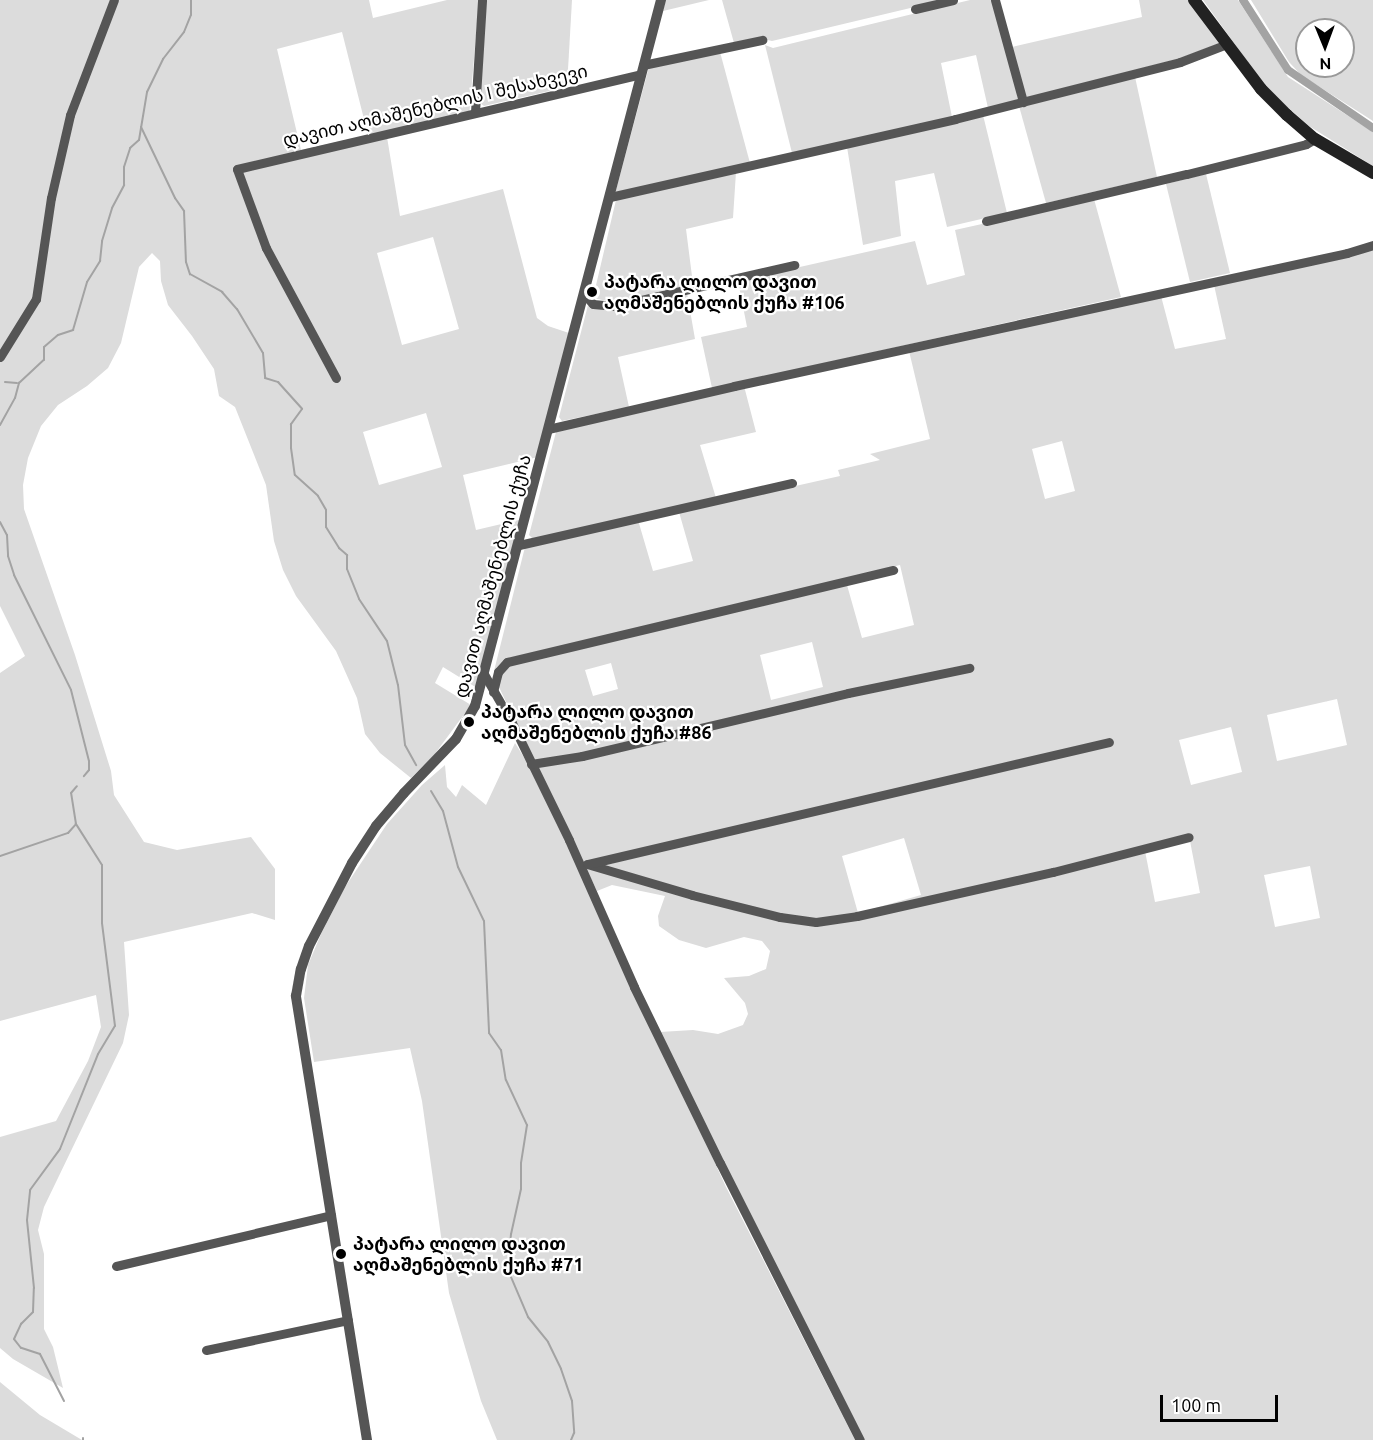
<!DOCTYPE html>
<html>
<head>
<meta charset="utf-8">
<style>
	body { margin:0 }
	#map { position:relative; width:1373px; height:1440px; overflow:hidden; background:#fff; font-family:Ubuntu,"Noto Sans Georgian",sans-serif }
	div>[style] { position:absolute }
	[style*='--x'] { left:calc(var(--x)*1px); top:calc(var(--y)*1px); width:calc(var(--w)*1px); rotate:calc(var(--a)*1deg) }
	.green>* { inset:0; background:#dcdcdc }
	.stream>* { height:2px; margin:-1px; padding:0 1px; transform-origin:1px; border-radius:1px; background:#a3a3a3 }
	.canal>* { height:8px; margin:-4px; padding:0 4px; transform-origin:4px; border-radius:4px; background:#a3a3a3 }
	.minor>* { height:9px; margin:-4.5px; padding:0 4.5px; transform-origin:4.5px; border-radius:4.5px; background:#555 }
	.tertiary>* { height:10px; margin:-5px; padding:0 5px; transform-origin:5px; border-radius:5px; background:#555 }
	.secondary>* { height:12px; margin:-6px; padding:0 6px; transform-origin:6px; border-radius:6px; background:#222 }
	.dots>* { width:16px; height:16px; translate:-50% -50%; box-sizing:border-box; border:3px solid #fff; border-radius:50% }
	span { translate:-50% -50%; white-space:nowrap; text-align:center; line-height:1.15; -webkit-text-stroke:4.5px #fff; paint-order:stroke }
	.street-label { font-size:18px; color:#000 }
	.poi-label { font-size:18px; color:#000; font-weight:700 }
	.left { translate:0 -50%; text-align:left }
	.north { position:absolute; left:1295px; top:18px; width:60px; height:60px; box-sizing:border-box; background:#fff; border:2px solid #999; border-radius:50%; rotate:179deg; font-size:16px; font-weight:700; line-height:24px; text-align:center; color:#000 }
	.north::after { content:''; display:block; margin:auto; width:21px; height:27px; background:#000; clip-path:polygon(50% 0,100% 100%,50% 72%,0 100%) }
	.scale { position:absolute; left:1160px; top:1395px; width:118px; height:27px; box-sizing:border-box; border:3px solid #000; border-top:0; padding-left:8px; font-size:18px; line-height:21px; white-space:nowrap; color:#000; -webkit-text-stroke:4px #fff; paint-order:stroke }
</style>
</head>
<body>
<div id="map">
	<div class="green">
		<div style="clip-path:polygon(evenodd,0 0,369px 0,373px 18px,447px 0,479px 0,469px 117px,387px 137px,400px 216px,503px 189px,537px 318px,548px 326px,569px 333px,538px 457px,463px 475px,476px 530px,523px 519px,477px 688px,443px 667px,435px 683px,471px 705px,434px 755px,411px 778px,380px 753px,365px 734px,357px 698px,336px 651px,296px 596px,283px 570px,274px 541px,266px 485px,235px 407px,219px 396px,214px 369px,192px 336px,168px 305px,161px 281px,160px 261px,152px 253px,139px 267px,121px 343px,108px 368px,87px 386px,58px 405px,41px 426px,28px 458px,23px 485px,24px 509px,75px 655px,111px 771px,114px 795px,144px 842px,177px 850px,251px 837px,275px 869px,275px 920px,252px 913px,124px 942px,129px 1015px,123px 1043px,44px 1207px,38px 1230px,44px 1254px,44px 1329px,53px 1347px,63px 1388px,13px 1359px,0 1348px,0 1137px,56px 1121px,88px 1061px,101px 1027px,96px 995px,0 1021px,0 673px,25px 656px,0 606px,0 0,342px 32px,368px 135px,301px 150px,277px 49px,342px 32px,0 0,433px 237px,459px 329px,402px 345px,377px 253px,433px 237px,0 0,426px 413px,442px 467px,379px 485px,363px 432px,426px 413px)"></div>
		<div style="clip-path:polygon(485px 0,572px 0,567px 87px,484px 106px,480px 103px)"></div>
		<div style="clip-path:polygon(666px 0,709px 0,663px 11px)"></div>
		<div style="clip-path:polygon(722px 0,944px 0,772px 41px,759px 38px,734px 43px)"></div>
		<div style="clip-path:polygon(970px 0,992px 0,1019px 99px,988px 108px,976px 55px,941px 63px,952px 117px,792px 153px,765px 45px,773px 48px)"></div>
		<div style="clip-path:polygon(1139px 0,1188px 0,1220px 43px,1178px 59px,1025px 98px,1012px 47px,1142px 17px)"></div>
		<div style="clip-path:polygon(1203px 0,1238px 0,1288px 77px,1373px 132px,1373px 166px,1309px 126px,1268px 90px)"></div>
		<div style="clip-path:polygon(evenodd,1251px 0,1373px 0,1373px 121px,1301px 75px,1289px 62px,1251px 0,1307px 30px,1343px 30px,1343px 66px,1307px 66px,1307px 30px)"></div>
		<div style="clip-path:polygon(720px 52px,750px 163px,615px 194px,649px 67px)"></div>
		<div style="clip-path:polygon(1135px 77px,1157px 177px,1046px 203px,1019px 106px)"></div>
		<div style="clip-path:polygon(983px 115px,1007px 213px,947px 227px,934px 173px,895px 181px,901px 236px,863px 245px,847px 147px)"></div>
		<div style="clip-path:polygon(736px 172px,733px 218px,686px 229px,693px 284px,617px 303px,593px 298px,616px 200px)"></div>
		<div style="clip-path:polygon(1206px 174px,1230px 273px,1190px 282px,1166px 184px)"></div>
		<div style="clip-path:polygon(1094px 199px,1121px 297px,712px 388px,701px 337px,747px 327px,738px 281px,915px 241px,927px 285px,965px 275px,955px 230px)"></div>
		<div style="clip-path:polygon(evenodd,1373px 249px,1373px 1440px,863px 1440px,722px 1164px,660px 1032px,693px 1030px,718px 1034px,743px 1025px,748px 1014px,745px 1003px,724px 978px,749px 976px,766px 969px,770px 951px,762px 941px,744px 937px,706px 948px,679px 940px,659px 926px,658px 916px,665px 896px,612px 885px,597px 891px,497px 683px,507px 665px,847px 585px,862px 638px,914px 625px,900px 565px,506px 659px,494px 671px,525px 547px,638px 520px,653px 571px,693px 561px,679px 512px,840px 476px,838px 470px,880px 460px,870px 454px,930px 439px,909px 351px,1161px 296px,1175px 349px,1226px 339px,1214px 285px,1373px 249px,1062px 441px,1075px 491px,1045px 499px,1032px 449px,1062px 441px,1373px 249px,812px 642px,823px 687px,771px 700px,760px 655px,812px 642px,1373px 249px,611px 663px,618px 689px,593px 696px,585px 670px,611px 663px,1373px 249px,1337px 699px,1347px 745px,1277px 761px,1267px 715px,1337px 699px,1373px 249px,1231px 727px,1242px 772px,1191px 785px,1179px 740px,1231px 727px,1373px 249px,904px 838px,921px 895px,858px 913px,842px 856px,904px 838px,1373px 249px,1190px 841px,1200px 893px,1155px 902px,1145px 851px,1190px 841px,1373px 249px,1310px 866px,1320px 918px,1275px 927px,1264px 875px,1310px 866px)"></div>
		<div style="clip-path:polygon(687px 293px,695px 339px,618px 357px,629px 407px,562px 421px,559px 417px,588px 305px,617px 311px)"></div>
		<div style="clip-path:polygon(744px 386px,756px 432px,700px 445px,716px 498px,533px 539px,529px 535px,556px 432px)"></div>
		<div style="clip-path:polygon(515px 743px,542px 786px,726px 1187px,855px 1440px,497px 1440px,481px 1401px,449px 1293px,422px 1101px,410px 1048px,314px 1062px,304px 998px,308px 965px,321px 934px,345px 887px,387px 824px,422px 785px,445px 765px,447px 787px,456px 797px,462px 785px,486px 805px)"></div>
		<div style="clip-path:polygon(0 1382px,40px 1415px,82px 1440px,0 1440px)"></div>
	</div>
	<div class="stream">
		<div style="--x:141;--y:127;--w:79;--a:64.4"></div>
		<div style="--x:175;--y:198;--w:16;--a:55"></div>
		<div style="--x:184;--y:211;--w:51;--a:87.8"></div>
		<div style="--x:186;--y:262;--w:13;--a:72"></div>
		<div style="--x:190;--y:274;--w:37;--a:29"></div>
		<div style="--x:222;--y:292;--w:23;--a:49"></div>
		<div style="--x:237;--y:309;--w:51;--a:59.4"></div>
		<div style="--x:263;--y:353;--w:25;--a:85"></div>
		<div style="--x:265;--y:378;--w:14;--a:17"></div>
		<div style="--x:278;--y:382;--w:36;--a:48"></div>
		<div style="--x:302;--y:409;--w:19;--a:126"></div>
		<div style="--x:291;--y:424;--w:24;--a:90"></div>
		<div style="--x:291;--y:448;--w:27;--a:82"></div>
		<div style="--x:295;--y:475;--w:31;--a:42"></div>
		<div style="--x:318;--y:496;--w:16;--a:60"></div>
		<div style="--x:326;--y:510;--w:17;--a:90"></div>
		<div style="--x:326;--y:527;--w:25;--a:58"></div>
		<div style="--x:339;--y:548;--w:11;--a:41"></div>
		<div style="--x:347;--y:555;--w:14;--a:90"></div>
		<div style="--x:347;--y:569;--w:32;--a:68"></div>
		<div style="--x:359;--y:599;--w:50;--a:56.3"></div>
		<div style="--x:387;--y:641;--w:45;--a:76"></div>
		<div style="--x:398;--y:685;--w:60;--a:83.3"></div>
		<div style="--x:405;--y:745;--w:23;--a:61"></div>
		<div style="--x:5;--y:382;--w:12;--a:5"></div>
		<div style="--x:0;--y:425;--w:31;--a:-61"></div>
		<div style="--x:15;--y:398;--w:16;--a:-75"></div>
		<div style="--x:19;--y:383;--w:34;--a:-43"></div>
		<div style="--x:44;--y:360;--w:13;--a:-90"></div>
		<div style="--x:44;--y:347;--w:18;--a:-41"></div>
		<div style="--x:58;--y:335;--w:16;--a:-18"></div>
		<div style="--x:73;--y:330;--w:50;--a:-73.7"></div>
		<div style="--x:87;--y:282;--w:25;--a:-58"></div>
		<div style="--x:100;--y:261;--w:20;--a:-84"></div>
		<div style="--x:102;--y:241;--w:34;--a:-73"></div>
		<div style="--x:112;--y:208;--w:26;--a:-62"></div>
		<div style="--x:124;--y:185;--w:18;--a:-90"></div>
		<div style="--x:124;--y:167;--w:20;--a:-72"></div>
		<div style="--x:130;--y:148;--w:12;--a:-42"></div>
		<div style="--x:139;--y:140;--w:49;--a:-80.5"></div>
		<div style="--x:147;--y:92;--w:37;--a:-64"></div>
		<div style="--x:163;--y:59;--w:34;--a:-52"></div>
		<div style="--x:184;--y:32;--w:18;--a:-68"></div>
		<div style="--x:191;--y:15;--w:15;--a:-90"></div>
		<div style="--x:0;--y:522;--w:15;--a:62"></div>
		<div style="--x:7;--y:535;--w:21;--a:87"></div>
		<div style="--x:8;--y:556;--w:20;--a:72"></div>
		<div style="--x:14;--y:575;--w:128;--a:63.6"></div>
		<div style="--x:71;--y:690;--w:73;--a:75.8"></div>
		<div style="--x:89;--y:761;--w:9;--a:90"></div>
		<div style="--x:89;--y:770;--w:8;--a:130"></div>
		<div style="--x:431;--y:791;--w:23;--a:59"></div>
		<div style="--x:443;--y:811;--w:58;--a:75"></div>
		<div style="--x:458;--y:867;--w:60;--a:64.3"></div>
		<div style="--x:484;--y:921;--w:112;--a:87.4"></div>
		<div style="--x:489;--y:1033;--w:21;--a:55"></div>
		<div style="--x:501;--y:1050;--w:30;--a:81"></div>
		<div style="--x:506;--y:1080;--w:50;--a:65"></div>
		<div style="--x:527;--y:1125;--w:38;--a:99"></div>
		<div style="--x:521;--y:1163;--w:26;--a:90"></div>
		<div style="--x:521;--y:1189;--w:46;--a:102.5"></div>
		<div style="--x:511;--y:1234;--w:36;--a:95"></div>
		<div style="--x:508;--y:1270;--w:51;--a:66.9"></div>
		<div style="--x:528;--y:1317;--w:32;--a:51"></div>
		<div style="--x:548;--y:1342;--w:30;--a:64"></div>
		<div style="--x:561;--y:1369;--w:34;--a:71"></div>
		<div style="--x:572;--y:1401;--w:32;--a:86"></div>
		<div style="--x:574;--y:1433;--w:8;--a:113"></div>
		<div style="--x:0;--y:856;--w:72;--a:-18.7"></div>
		<div style="--x:68;--y:833;--w:12;--a:-48"></div>
		<div style="--x:76;--y:824;--w:31;--a:-99"></div>
		<div style="--x:71;--y:793;--w:9;--a:-49"></div>
		<div style="--x:64;--y:1401;--w:53;--a:-117.1"></div>
		<div style="--x:40;--y:1354;--w:20;--a:-162"></div>
		<div style="--x:21;--y:1348;--w:11;--a:-128"></div>
		<div style="--x:14;--y:1339;--w:17;--a:-65"></div>
		<div style="--x:21;--y:1324;--w:17;--a:-45"></div>
		<div style="--x:33;--y:1312;--w:24;--a:-88"></div>
		<div style="--x:34;--y:1288;--w:68;--a:-95.9"></div>
		<div style="--x:27;--y:1220;--w:30;--a:-84"></div>
		<div style="--x:30;--y:1190;--w:51;--a:-53.8"></div>
		<div style="--x:60;--y:1149;--w:102;--a:-68.2"></div>
		<div style="--x:98;--y:1054;--w:33;--a:-59"></div>
		<div style="--x:115;--y:1026;--w:104;--a:-97.2"></div>
		<div style="--x:102;--y:923;--w:58;--a:-90"></div>
		<div style="--x:102;--y:865;--w:49;--a:-122.4"></div>
		<div style="--x:83;--y:1438;--w:2;--a:90"></div>
	</div>
	<div class="canal">
		<div style="--x:1243;--y:0;--w:83;--a:57.3"></div>
		<div style="--x:1288;--y:70;--w:103;--a:34.3"></div>
	</div>
	<div class="minor">
		<div style="--x:995;--y:0;--w:106;--a:74.6"></div>
		<div style="--x:915;--y:9;--w:39;--a:-13"></div>
		<div style="--x:643;--y:65;--w:122;--a:-11.9"></div>
		<div style="--x:475;--y:112;--w:112;--a:-86.4"></div>
		<div style="--x:610;--y:197;--w:354;--a:-12.7"></div>
		<div style="--x:955;--y:119;--w:232;--a:-14.2"></div>
		<div style="--x:1180;--y:62;--w:50;--a:-21"></div>
		<div style="--x:986;--y:221;--w:206;--a:-13.2"></div>
		<div style="--x:1187;--y:174;--w:123;--a:-14.1"></div>
		<div style="--x:1306;--y:144;--w:10;--a:-29"></div>
		<div style="--x:584;--y:294;--w:13;--a:48"></div>
		<div style="--x:593;--y:304;--w:22;--a:5"></div>
		<div style="--x:615;--y:306;--w:184;--a:-12.9"></div>
		<div style="--x:0;--y:357;--w:68;--a:-58.2"></div>
		<div style="--x:36;--y:299;--w:102;--a:-81.6"></div>
		<div style="--x:51;--y:198;--w:85;--a:-77.1"></div>
		<div style="--x:70;--y:115;--w:123;--a:-69.1"></div>
		<div style="--x:336;--y:378;--w:148;--a:-118.3"></div>
		<div style="--x:266;--y:248;--w:84;--a:-110.2"></div>
		<div style="--x:237;--y:169;--w:415;--a:-13.2"></div>
		<div style="--x:548;--y:429;--w:191;--a:-13"></div>
		<div style="--x:734;--y:386;--w:627;--a:-12.24"></div>
		<div style="--x:1347;--y:253;--w:27;--a:-17"></div>
		<div style="--x:519;--y:545;--w:280;--a:-12.8"></div>
		<div style="--x:484;--y:674;--w:56;--a:60.3"></div>
		<div style="--x:512;--y:723;--w:130;--a:64"></div>
		<div style="--x:569;--y:840;--w:161;--a:66.1"></div>
		<div style="--x:634;--y:987;--w:196;--a:64"></div>
		<div style="--x:720;--y:1163;--w:310;--a:63.2"></div>
		<div style="--x:493;--y:692;--w:21;--a:-76"></div>
		<div style="--x:498;--y:672;--w:13;--a:-48"></div>
		<div style="--x:507;--y:662;--w:397;--a:-13.4"></div>
		<div style="--x:531;--y:764;--w:52;--a:-8.9"></div>
		<div style="--x:582;--y:756;--w:273;--a:-13.3"></div>
		<div style="--x:848;--y:693;--w:124;--a:-11.7"></div>
		<div style="--x:587;--y:864;--w:109;--a:16.4"></div>
		<div style="--x:692;--y:895;--w:91;--a:14"></div>
		<div style="--x:780;--y:917;--w:36;--a:8"></div>
		<div style="--x:816;--y:922;--w:41;--a:-8.3"></div>
		<div style="--x:857;--y:916;--w:201;--a:-12.7"></div>
		<div style="--x:1053;--y:872;--w:140;--a:-14.4"></div>
		<div style="--x:588;--y:864;--w:535;--a:-13.18"></div>
		<div style="--x:116;--y:1266;--w:221;--a:-13.3"></div>
		<div style="--x:206;--y:1350;--w:145;--a:-11.9"></div>
	</div>
	<div class="tertiary">
		<div style="--x:367;--y:1440;--w:450;--a:-99.1"></div>
		<div style="--x:296;--y:996;--w:27;--a:-80"></div>
		<div style="--x:301;--y:969;--w:24;--a:-71"></div>
		<div style="--x:309;--y:946;--w:93;--a:-62.6"></div>
		<div style="--x:352;--y:863;--w:44;--a:-57"></div>
		<div style="--x:376;--y:826;--w:43;--a:-49.7"></div>
		<div style="--x:404;--y:793;--w:75;--a:-46.1"></div>
		<div style="--x:456;--y:739;--w:38;--a:-60"></div>
		<div style="--x:475;--y:706;--w:730;--a:-75.24"></div>
	</div>
	<div class="secondary">
		<div style="--x:1194;--y:0;--w:111;--a:53"></div>
		<div style="--x:1261;--y:89;--w:37;--a:45"></div>
		<div style="--x:1287;--y:115;--w:37;--a:41"></div>
		<div style="--x:1315;--y:139;--w:67;--a:30.4"></div>
	</div>
	<div class="dots">
		<div style="left:592px;top:292px;background:#000"></div>
		<div style="left:469px;top:722px;background:#000"></div>
		<div style="left:341px;top:1254px;background:#000"></div>
	</div>
	<div class="street-label">
		<span style="left:435px;top:105px;rotate:-13deg">დავით აღმაშენებლის I შესახვევი</span>
		<span style="left:492px;top:576px;rotate:-75deg">დავით აღმაშენებლის ქუჩა</span>
	</div>
	<div class="poi-label">
		<span class="left" style="left:604px;top:292px">პატარა ლილო დავით<br>აღმაშენებლის ქუჩა #106</span>
		<span class="left" style="left:481px;top:722px">პატარა ლილო დავით<br>აღმაშენებლის ქუჩა #86</span>
		<span class="left" style="left:353px;top:1254px">პატარა ლილო დავით<br>აღმაშენებლის ქუჩა #71</span>
	</div>
	<div class="north">N</div>
	<div class="scale">100 m</div>
</div>
</body>
</html>
